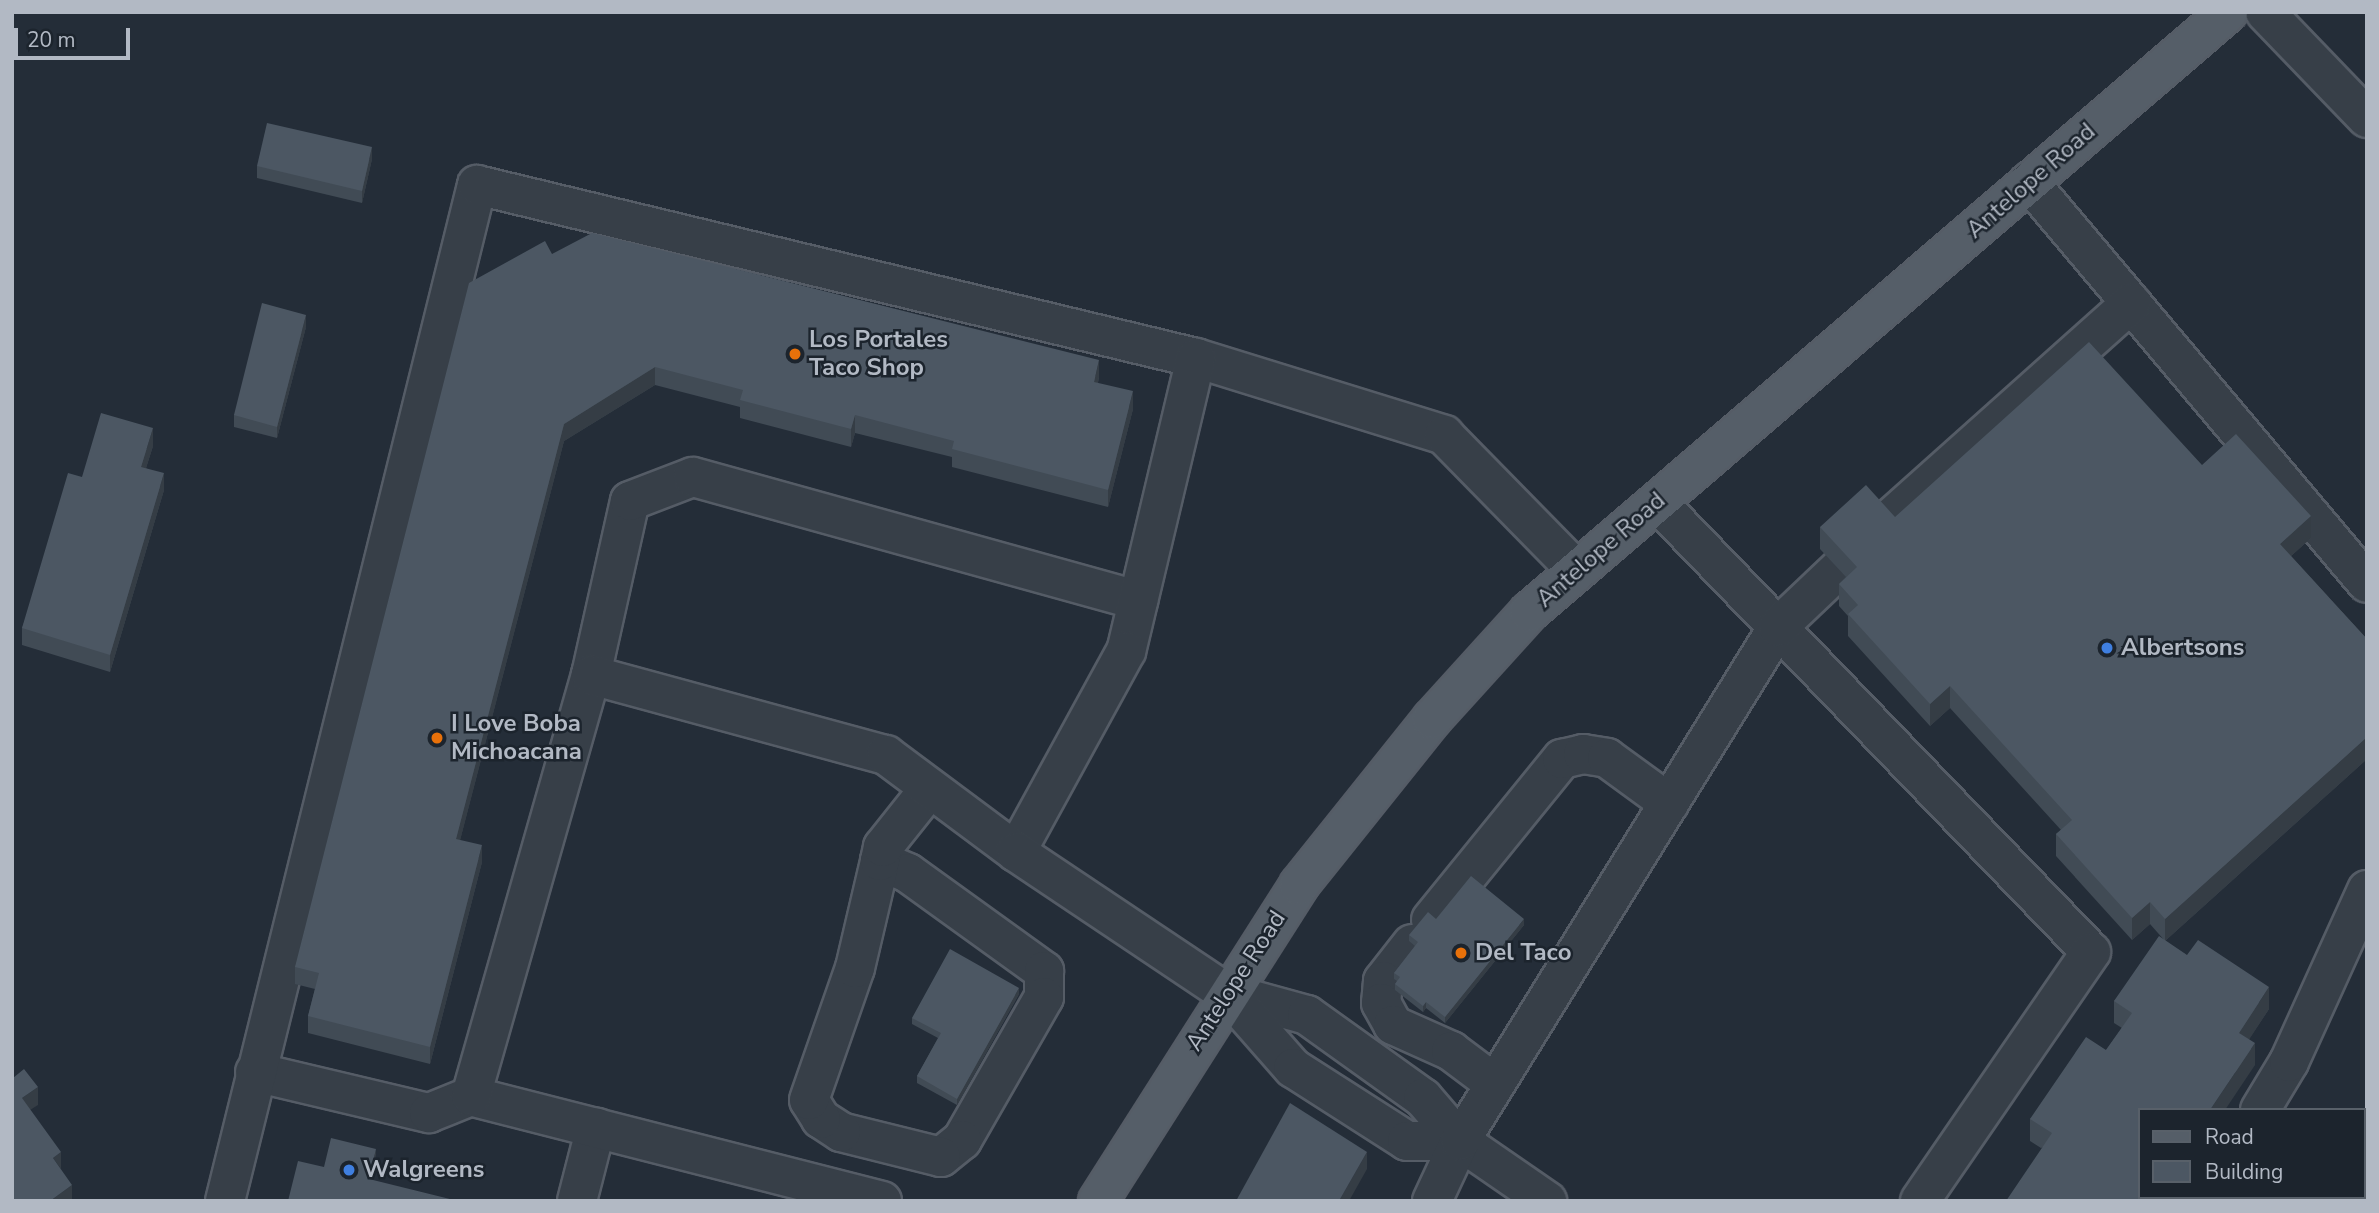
<!DOCTYPE html>
<html>
<head>
<meta charset="utf-8">
<style>
	body { margin:0 }
	#map { position:relative; width:2379px; height:1213px; overflow:hidden; background:#242d38; font-family:"Nunito Sans",sans-serif }
	div>[style] { position:absolute }
	[style*='--x'] { left:calc(var(--x)*1px); top:calc(var(--y)*1px); width:calc(var(--w)*1px); rotate:calc(var(--a)*1deg) }
	.roads { filter:drop-shadow(2px 0 #555c66) drop-shadow(-2px 0 #555c66) drop-shadow(0 2px #555c66) drop-shadow(0 -2px #555c66) }
	.minor>* { height:38px; margin:-19px; padding:0 19px; transform-origin:19px; border-radius:19px; background:#373f48 }
	.major>* { height:38px; margin:-19px; padding:0 19px; transform-origin:19px; border-radius:19px; background:#555e68 }
	.wall>* { inset:0; background:#414b55 }
	.shaded-wall>* { inset:0; background:#353d45 }
	.building>* { inset:0; background:#4c5763 }
	.dots>* { width:19px; height:19px; translate:-50% -50%; box-sizing:border-box; border:4px solid #1c242d; border-radius:50% }
	span { translate:-50% -50%; white-space:nowrap; text-align:center; line-height:1.15; -webkit-text-stroke:5px #1c242d; paint-order:stroke }
	.street-label { font-size:24px; color:#b2b9c4 }
	.poi-label { font-size:24px; color:#b2b9c4; font-weight:700 }
	.left { translate:0 -50%; text-align:left }
	.frame { position:absolute; inset:0; border:14px solid #b2b9c4; pointer-events:none }
	.legend { position:absolute; left:2138px; top:1108px; width:228px; height:91px; box-sizing:border-box; background:#1c242d; border:2px solid #586069; margin:0; padding:9px 12px; list-style:none; font-size:21px; color:#b2b9c4 }
	.legend li { display:flex; align-items:center; gap:14px; height:35px }
	.legend b { width:35px; border:2px solid #586069 }
	.scale { position:absolute; left:14px; top:28px; width:116px; height:32px; box-sizing:border-box; border:4px solid #b2b9c4; border-top:0; padding-left:9px; font-size:21px; line-height:24px; white-space:nowrap; color:#b2b9c4; -webkit-text-stroke:5px #1c242d; paint-order:stroke }
</style>
</head>
<body>
<div id="map">
	<div class="roads">
		<div class="minor">
			<div style="--x:2265;--y:12;--w:147;--a:46.1"></div>
			<div style="--x:2029;--y:182;--w:524;--a:49.87"></div>
			<div style="--x:1196;--y:358;--w:260;--a:17.2"></div>
			<div style="--x:1444;--y:435;--w:190;--a:45.6"></div>
			<div style="--x:1657;--y:502;--w:625;--a:46.04"></div>
			<div style="--x:2091;--y:952;--w:302;--a:124.5"></div>
			<div style="--x:1883;--y:525;--w:333;--a:-41.8"></div>
			<div style="--x:591;--y:675;--w:178;--a:-77.4"></div>
			<div style="--x:630;--y:501;--w:67;--a:-20.9"></div>
			<div style="--x:693;--y:477;--w:462;--a:15.5"></div>
			<div style="--x:880;--y:861;--w:30;--a:23"></div>
			<div style="--x:908;--y:873;--w:168;--a:35.8"></div>
			<div style="--x:1044;--y:971;--w:26;--a:90"></div>
			<div style="--x:1044;--y:997;--w:165;--a:119.8"></div>
			<div style="--x:962;--y:1140;--w:27;--a:141"></div>
			<div style="--x:941;--y:1157;--w:103;--a:-166"></div>
			<div style="--x:841;--y:1132;--w:24;--a:-147"></div>
			<div style="--x:821;--y:1119;--w:22;--a:-122"></div>
			<div style="--x:809;--y:1100;--w:140;--a:-70.8"></div>
			<div style="--x:855;--y:968;--w:110;--a:-76.8"></div>
			<div style="--x:880;--y:861;--w:14;--a:-78"></div>
			<div style="--x:883;--y:847;--w:75;--a:-51.5"></div>
			<div style="--x:1431;--y:920;--w:208;--a:-50.9"></div>
			<div style="--x:1562;--y:759;--w:22;--a:-13"></div>
			<div style="--x:1583;--y:754;--w:24;--a:9"></div>
			<div style="--x:1607;--y:758;--w:77;--a:36"></div>
			<div style="--x:1412;--y:944;--w:47;--a:128.1"></div>
			<div style="--x:1383;--y:981;--w:22;--a:95"></div>
			<div style="--x:1381;--y:1003;--w:25;--a:61"></div>
			<div style="--x:1393;--y:1025;--w:64;--a:24.1"></div>
			<div style="--x:1451;--y:1051;--w:55;--a:36.9"></div>
			<div style="--x:1227;--y:993;--w:83;--a:15.4"></div>
			<div style="--x:1307;--y:1015;--w:143;--a:35.6"></div>
			<div style="--x:1423;--y:1098;--w:57;--a:49.3"></div>
			<div style="--x:1460;--y:1141;--w:106;--a:34.6"></div>
			<div style="--x:255;--y:1072;--w:179;--a:13.3"></div>
			<div style="--x:429;--y:1113;--w:45;--a:-22"></div>
			<div style="--x:2260;--y:1110;--w:56;--a:-58.9"></div>
			<div style="--x:2289;--y:1062;--w:189;--a:-65.6"></div>
			<div style="--x:225;--y:1201;--w:1047;--a:-76.07"></div>
			<div style="--x:477;--y:185;--w:740;--a:13.53"></div>
			<div style="--x:1196;--y:358;--w:301;--a:103.4"></div>
			<div style="--x:1126;--y:651;--w:229;--a:118.7"></div>
			<div style="--x:577;--y:1201;--w:76;--a:-75.6"></div>
			<div style="--x:882;--y:1201;--w:424;--a:-165.7"></div>
			<div style="--x:471;--y:1096;--w:438;--a:-74.1"></div>
			<div style="--x:591;--y:675;--w:306;--a:15.2"></div>
			<div style="--x:886;--y:755;--w:162;--a:36.7"></div>
			<div style="--x:1016;--y:852;--w:254;--a:33.8"></div>
			<div style="--x:1227;--y:993;--w:100;--a:48.7"></div>
			<div style="--x:1293;--y:1068;--w:135;--a:32.6"></div>
			<div style="--x:1407;--y:1141;--w:53;--a:0"></div>
			<div style="--x:1432;--y:1201;--w:66;--a:-65"></div>
			<div style="--x:1460;--y:1141;--w:604;--a:-58.26"></div>
			<div style="--x:1778;--y:627;--w:84;--a:-43.6"></div>
			<div style="--x:2204;--y:1201;--w:4;--a:-63"></div>
		</div>
		<div class="major">
			<div style="--x:1098;--y:1201;--w:375;--a:-57.5"></div>
			<div style="--x:1299;--y:885;--w:213;--a:-51.3"></div>
			<div style="--x:1432;--y:719;--w:144;--a:-47.8"></div>
			<div style="--x:1529;--y:612;--w:921;--a:-40.64"></div>
		</div>
	</div>
	<div class="wall">
		<div style="clip-path:polygon(372px 159px,362px 203px,257px 178px,257px 166px)"></div>
		<div style="clip-path:polygon(552px 254px,1099px 377px,1098px 383px,1133px 409px,1108px 507px,952px 467px,952px 457px,855px 433px,851px 447px,740px 418px,740px 407px,655px 385px,564px 441px,460px 840px,482px 862px,430px 1064px,308px 1033px,308px 1016px,315px 989px,295px 984px,295px 967px)"></div>
		<div style="clip-path:polygon(306px 327px,277px 438px,234px 427px,234px 415px)"></div>
		<div style="clip-path:polygon(153px 446px,146px 468px,164px 490px,110px 672px,22px 645px,22px 628px,82px 477px)"></div>
		<div style="clip-path:polygon(2202px 465px,2311px 538px,2291px 556px,2367px 639px,2367px 759px,2165px 941px,2269px 1009px,2249px 1039px,2255px 1065px,2041px 1148px,2030px 1141px,2030px 1119px,2106px 1050px,2122px 1028px,2114px 1023px,2114px 1001px,2165px 941px,2150px 924px,2132px 940px,2056px 856px,2056px 834px,2061px 830px,1950px 708px,1930px 726px,1848px 636px,1848px 616px,1839px 606px,1839px 584px,1846px 577px,1820px 549px,1820px 527px,1895px 517px)"></div>
		<div style="clip-path:polygon(1436px 919px,1524px 925px,1445px 1023px,1426px 1008px,1423px 1012px,1395px 990px,1395px 984px,1397px 981px,1394px 979px,1394px 973px,1415px 946px,1409px 941px,1409px 935px)"></div>
		<div style="clip-path:polygon(1019px 994px,957px 1105px,917px 1083px,917px 1076px,938px 1038px,912px 1024px,912px 1018px)"></div>
	</div>
	<div class="shaded-wall">
		<div style="clip-path:polygon(372px 147px,372px 159px,362px 203px,362px 191px)"></div>
		<div style="clip-path:polygon(306px 315px,306px 327px,277px 438px,277px 427px)"></div>
		<div style="clip-path:polygon(1099px 360px,1099px 377px,1094px 399px,1094px 382px)"></div>
		<div style="clip-path:polygon(655px 367px,655px 385px,564px 441px,456px 856px,456px 839px,564px 424px)"></div>
		<div style="clip-path:polygon(1133px 391px,1133px 409px,1108px 507px,1108px 490px)"></div>
		<div style="clip-path:polygon(855px 415px,855px 433px,851px 447px,851px 429px)"></div>
		<div style="clip-path:polygon(153px 428px,153px 446px,141px 484px,141px 467px)"></div>
		<div style="clip-path:polygon(164px 473px,164px 490px,110px 672px,110px 655px)"></div>
		<div style="clip-path:polygon(2311px 516px,2311px 538px,2280px 566px,2280px 544px)"></div>
		<div style="clip-path:polygon(1950px 686px,1950px 708px,1930px 726px,1930px 704px)"></div>
		<div style="clip-path:polygon(2367px 737px,2367px 759px,2165px 941px,2165px 919px)"></div>
		<div style="clip-path:polygon(482px 845px,482px 862px,430px 1064px,430px 1047px)"></div>
		<div style="clip-path:polygon(2150px 902px,2150px 924px,2132px 940px,2132px 918px)"></div>
		<div style="clip-path:polygon(1524px 919px,1524px 925px,1445px 1023px,1445px 1017px)"></div>
		<div style="clip-path:polygon(2269px 987px,2269px 1009px,2239px 1055px,2239px 1033px)"></div>
		<div style="clip-path:polygon(1019px 988px,1019px 994px,957px 1105px,957px 1099px)"></div>
		<div style="clip-path:polygon(1426px 1002px,1426px 1008px,1423px 1012px,1423px 1006px)"></div>
		<div style="clip-path:polygon(2255px 1043px,2255px 1065px,2225px 1110px,2210px 1110px)"></div>
		<div style="clip-path:polygon(38px 1087px,38px 1105px,22px 1115px,22px 1098px)"></div>
		<div style="clip-path:polygon(376px 1149px,376px 1155px,369px 1185px,369px 1179px)"></div>
		<div style="clip-path:polygon(61px 1152px,61px 1169px,53px 1158px)"></div>
		<div style="clip-path:polygon(1367px 1152px,1367px 1169px,1349px 1201px,1339px 1201px)"></div>
		<div style="clip-path:polygon(72px 1185px,72px 1201px,50px 1201px)"></div>
		<div style="clip-path:polygon(2151px 1197px,2165px 1197px,2163px 1201px,2148px 1201px)"></div>
	</div>
	<div class="building">
		<div style="clip-path:polygon(267px 123px,372px 147px,362px 191px,257px 166px)"></div>
		<div style="clip-path:polygon(592px 233px,1099px 360px,1094px 382px,1133px 391px,1108px 490px,952px 449px,954px 441px,855px 415px,851px 429px,740px 400px,743px 390px,655px 367px,564px 424px,456px 839px,482px 845px,430px 1047px,308px 1016px,319px 973px,295px 967px,469px 283px,545px 241px,552px 254px)"></div>
		<div style="clip-path:polygon(262px 303px,306px 315px,277px 427px,234px 415px)"></div>
		<div style="clip-path:polygon(2089px 342px,2202px 465px,2236px 434px,2311px 516px,2280px 544px,2367px 639px,2367px 737px,2165px 919px,2150px 902px,2132px 918px,2056px 834px,2072px 820px,1950px 686px,1930px 704px,1848px 614px,1858px 605px,1839px 584px,1857px 567px,1820px 527px,1866px 485px,1895px 517px)"></div>
		<div style="clip-path:polygon(101px 413px,153px 428px,141px 467px,164px 473px,110px 655px,22px 628px,68px 473px,82px 477px)"></div>
		<div style="clip-path:polygon(1471px 876px,1524px 919px,1445px 1017px,1426px 1002px,1423px 1006px,1395px 984px,1400px 977px,1394px 973px,1418px 942px,1409px 935px,1428px 912px,1436px 919px)"></div>
		<div style="clip-path:polygon(2159px 936px,2187px 955px,2198px 940px,2269px 987px,2239px 1033px,2255px 1043px,2210px 1110px,2139px 1110px,2139px 1197px,2151px 1197px,2148px 1201px,2006px 1201px,2052px 1133px,2030px 1119px,2086px 1037px,2106px 1050px,2132px 1013px,2114px 1001px)"></div>
		<div style="clip-path:polygon(950px 949px,1019px 988px,957px 1099px,917px 1076px,941px 1033px,912px 1018px)"></div>
		<div style="clip-path:polygon(24px 1069px,38px 1087px,22px 1098px,61px 1152px,53px 1158px,72px 1185px,50px 1201px,12px 1201px,12px 1077px,13px 1078px)"></div>
		<div style="clip-path:polygon(1290px 1103px,1367px 1152px,1339px 1201px,1236px 1201px)"></div>
		<div style="clip-path:polygon(331px 1138px,376px 1149px,369px 1179px,458px 1201px,288px 1201px,298px 1161px,324px 1167px)"></div>
	</div>
	<div class="dots">
		<div style="left:795px;top:354px;background:#e8710a"></div>
		<div style="left:2107px;top:648px;background:#3f7fe0"></div>
		<div style="left:437px;top:738px;background:#e8710a"></div>
		<div style="left:1461px;top:953px;background:#e8710a"></div>
		<div style="left:349px;top:1170px;background:#3f7fe0"></div>
	</div>
	<div class="street-label">
		<span style="left:2031px;top:181px;rotate:-41deg">Antelope Road</span>
		<span style="left:1601px;top:550px;rotate:-41deg">Antelope Road</span>
		<span style="left:1236px;top:981px;rotate:-57deg">Antelope Road</span>
	</div>
	<div class="poi-label">
		<span class="left" style="left:809px;top:354px">Los Portales<br>Taco Shop</span>
		<span class="left" style="left:2121px;top:648px">Albertsons</span>
		<span class="left" style="left:451px;top:738px">I Love Boba<br>Michoacana</span>
		<span class="left" style="left:1475px;top:953px">Del Taco</span>
		<span class="left" style="left:363px;top:1170px">Walgreens</span>
	</div>
	<div class="frame"></div>
	<ul class="legend">
	<li><b style="height:9px;background:#555e68"></b>Road</li>
	<li><b style="height:19px;background:#4c5763"></b>Building</li>
	</ul>
	<div class="scale">20 m</div>
</div>
</body>
</html>
